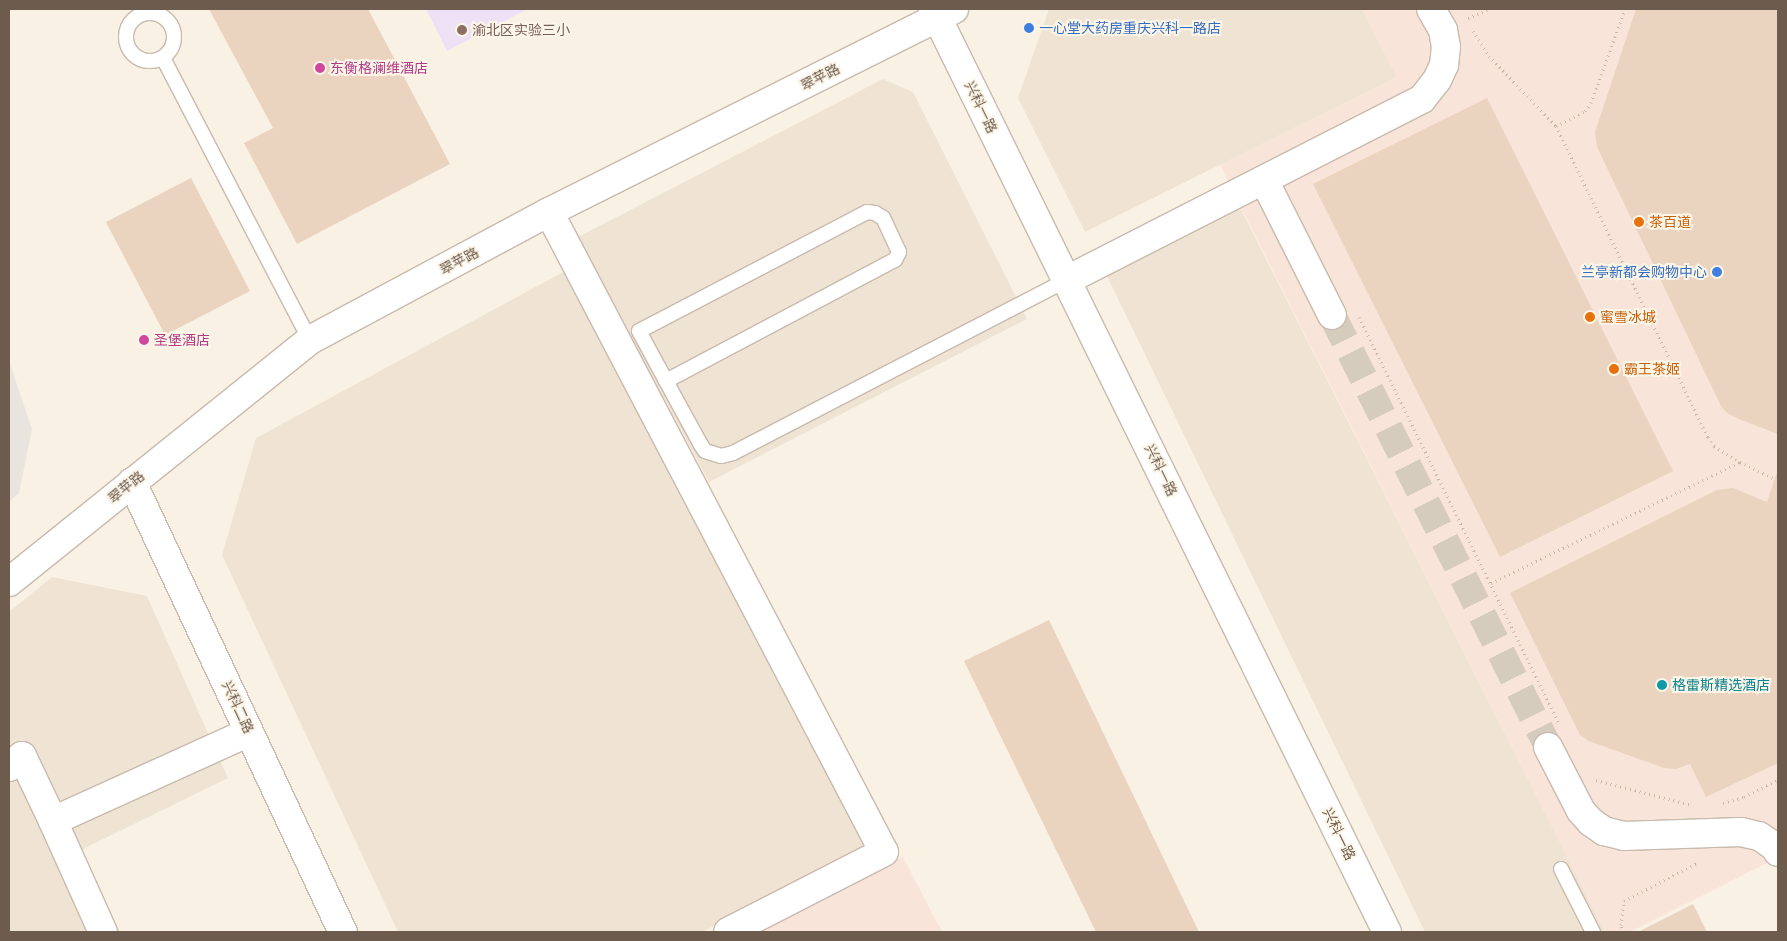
<!DOCTYPE html>
<html>
<head>
<meta charset="utf-8">
<style>
	body { margin:0 }
	#map { position:relative; width:1787px; height:941px; overflow:hidden; background:#f9f2e4; font-family:Ubuntu,"Noto Sans SC",sans-serif }
	div>[style] { position:absolute }
	[style*='--x'] { left:calc(var(--x)*1px); top:calc(var(--y)*1px); width:calc(var(--w)*1px); rotate:calc(var(--a)*1deg) }
	.residential>* { inset:0; background:#efe4d3 }
	.commercial>* { inset:0; background:#f8e4d9 }
	.industrial>* { inset:0; background:#e9e4de }
	.education>* { inset:0; background:#efe1f5 }
	.building>* { inset:0; background:#ead3bf }
	.minor-tunnel>* { height:28px; margin-top:-14px; transform-origin:0; background:repeating-linear-gradient(90deg,#d6ccbe 0 28px,transparent 0 42px) }
	.path>* { height:3px; margin-top:-1.5px; transform-origin:0; background:repeating-linear-gradient(90deg,#cfb7a3 0 1px,transparent 0 5px) }
	.roads { filter:drop-shadow(1px 0 #c8baac) drop-shadow(-1px 0 #c8baac) drop-shadow(0 1px #c8baac) drop-shadow(0 -1px #c8baac) }
	.service>* { height:14px; margin:-7px; padding:0 7px; transform-origin:7px; border-radius:7px; background:#fff }
	.service>.ring { margin:-7px; padding:0; box-sizing:content-box; background:none; border:14px solid #fff; border-radius:50% }
	.minor>* { height:28px; margin:-14px; padding:0 14px; transform-origin:14px; border-radius:14px; background:#fff }
	.tertiary>* { height:28px; margin:-14px; padding:0 14px; transform-origin:14px; border-radius:14px; background:#fff }
	.dots>* { width:14px; height:14px; translate:-50% -50%; box-sizing:border-box; border:2px solid #fcf6e9; border-radius:50% }
	span { translate:-50% -50%; white-space:nowrap; text-align:center; line-height:1.15; -webkit-text-stroke:4px #fcf6e9; paint-order:stroke }
	.shop-label { font-size:14px; color:#366cbe }
	.left { translate:0 -50%; text-align:left }
	.right { translate:-100% -50%; text-align:right }
	.education-label { font-size:14px; color:#785e54 }
	.hotel-label { font-size:14px; color:#b23c85 }
	.street-label { font-size:14px; color:#6d5b4d }
	.food-label { font-size:14px; color:#c56008 }
	.culture-label { font-size:14px; color:#0d838f }
	.frame { position:absolute; inset:0; border:10px solid #6d5b4d; pointer-events:none }
</style>
</head>
<body>
<div id="map">
	<div class="residential">
		<div style="clip-path:polygon(1049px 9px,1362px 9px,1397px 77px,1085px 232px,1018px 98px)"></div>
		<div style="clip-path:polygon(883px 79px,913px 92px,1027px 319px,709px 482px,578px 237px)"></div>
		<div style="clip-path:polygon(1240px 207px,1605px 932px,1425px 932px,1106px 274px)"></div>
		<div style="clip-path:polygon(567px 270px,868px 848px,702px 932px,398px 932px,222px 555px,256px 438px)"></div>
		<div style="clip-path:polygon(52px 577px,147px 596px,228px 778px,81px 850px,119px 932px,9px 932px,9px 612px)"></div>
	</div>
	<div class="commercial">
		<div style="clip-path:polygon(1362px 9px,1778px 9px,1778px 862px,1767px 863px,1630px 932px,1605px 932px,1220px 165px,1397px 77px)"></div>
		<div style="clip-path:polygon(903px 857px,942px 932px,755px 932px)"></div>
	</div>
	<div class="industrial">
		<div style="clip-path:polygon(9px 361px,32px 429px,19px 493px,9px 502px)"></div>
	</div>
	<div class="education">
		<div style="clip-path:polygon(426px 9px,528px 9px,447px 51px)"></div>
	</div>
	<div class="building">
		<div style="clip-path:polygon(209px 9px,368px 9px,450px 164px,297px 244px,244px 143px,273px 128px)"></div>
		<div style="clip-path:polygon(1636px 9px,1778px 9px,1778px 434px,1739px 419px,1727px 413px,1721px 406px,1597px 147px,1595px 132px)"></div>
		<div style="clip-path:polygon(1487px 98px,1673px 471px,1500px 557px,1313px 184px)"></div>
		<div style="clip-path:polygon(191px 178px,250px 291px,165px 335px,106px 222px)"></div>
		<div style="clip-path:polygon(1778px 469px,1778px 763px,1706px 797px,1690px 764px,1676px 769px,1664px 768px,1589px 741px,1580px 735px,1510px 593px,1717px 490px,1733px 488px,1767px 502px)"></div>
		<div style="clip-path:polygon(1049px 620px,1199px 932px,1096px 932px,964px 661px)"></div>
		<div style="clip-path:polygon(1693px 904px,1707px 932px,1641px 932px,1640px 931px)"></div>
	</div>
	<div class="minor-tunnel">
		<div style="--x:1332;--y:315;--w:483;--a:63.4"></div>
	</div>
	<div class="path">
		<div style="--x:1468;--y:18;--w:23;--a:-23"></div>
		<div style="--x:1473;--y:31;--w:30;--a:57"></div>
		<div style="--x:1489;--y:56;--w:97;--a:46.3"></div>
		<div style="--x:1556;--y:126;--w:346;--a:64"></div>
		<div style="--x:1708;--y:437;--w:11;--a:56"></div>
		<div style="--x:1714;--y:446;--w:31;--a:32"></div>
		<div style="--x:1740;--y:462;--w:37;--a:26"></div>
		<div style="--x:1556;--y:126;--w:33;--a:-27"></div>
		<div style="--x:1585;--y:111;--w:10;--a:-53"></div>
		<div style="--x:1591;--y:103;--w:100;--a:-70.1"></div>
		<div style="--x:1359;--y:317;--w:451;--a:63.8"></div>
		<div style="--x:1491;--y:583;--w:277;--a:-25.9"></div>
		<div style="--x:1596;--y:780;--w:99;--a:14.6"></div>
		<div style="--x:1723;--y:803;--w:22;--a:-16"></div>
		<div style="--x:1744;--y:797;--w:38;--a:-27"></div>
		<div style="--x:1624;--y:932;--w:8;--a:-113"></div>
		<div style="--x:1621;--y:925;--w:24;--a:-83"></div>
		<div style="--x:1624;--y:901;--w:82;--a:-27.5"></div>
	</div>
	<div class="roads">
		<div class="service">
			<div class="ring" style="left:126px;top:13px;width:34px;height:34px"></div>
			<div style="--x:163;--y:58;--w:318;--a:62.5"></div>
			<div style="--x:666;--y:381;--w:259;--a:-27.9"></div>
			<div style="--x:895;--y:260;--w:9;--a:-63"></div>
			<div style="--x:899;--y:252;--w:38;--a:-115"></div>
			<div style="--x:883;--y:218;--w:9;--a:-148"></div>
			<div style="--x:875;--y:213;--w:8;--a:-173"></div>
			<div style="--x:867;--y:212;--w:257;--a:152.4"></div>
			<div style="--x:639;--y:331;--w:57;--a:61.6"></div>
			<div style="--x:666;--y:381;--w:73;--a:61.3"></div>
			<div style="--x:701;--y:445;--w:7;--a:56"></div>
			<div style="--x:705;--y:451;--w:17;--a:17"></div>
			<div style="--x:721;--y:456;--w:12;--a:-14"></div>
			<div style="--x:733;--y:453;--w:376;--a:-27.4"></div>
			<div style="--x:1561;--y:869;--w:71;--a:63.1"></div>
		</div>
		<div class="minor">
			<div style="--x:1264;--y:180;--w:151;--a:63.3"></div>
			<div style="--x:549;--y:212;--w:722;--a:62.37"></div>
			<div style="--x:884;--y:852;--w:175;--a:152.9"></div>
			<div style="--x:1067;--y:280;--w:398;--a:-27"></div>
			<div style="--x:1422;--y:99;--w:24;--a:-52"></div>
			<div style="--x:1437;--y:80;--w:17;--a:-65"></div>
			<div style="--x:1444;--y:65;--w:18;--a:-84"></div>
			<div style="--x:1446;--y:47;--w:17;--a:-100"></div>
			<div style="--x:1443;--y:30;--w:24;--a:-120"></div>
			<div style="--x:1548;--y:747;--w:72;--a:62.7"></div>
			<div style="--x:1581;--y:811;--w:15;--a:48"></div>
			<div style="--x:1591;--y:822;--w:16;--a:35"></div>
			<div style="--x:1604;--y:831;--w:21;--a:14"></div>
			<div style="--x:1624;--y:836;--w:117;--a:-2"></div>
			<div style="--x:1741;--y:832;--w:18;--a:13"></div>
			<div style="--x:1759;--y:836;--w:18;--a:34"></div>
			<div style="--x:1774;--y:846;--w:7;--a:56"></div>
			<div style="--x:9;--y:767;--w:17;--a:-40"></div>
			<div style="--x:22;--y:756;--w:72;--a:64.5"></div>
			<div style="--x:53;--y:821;--w:215;--a:-24.4"></div>
			<div style="--x:53;--y:821;--w:122;--a:65.8"></div>
		</div>
		<div class="tertiary">
			<div style="--x:933;--y:9;--w:1029;--a:63.81"></div>
			<div style="--x:132;--y:482;--w:497;--a:64.9"></div>
			<div style="--x:9;--y:582;--w:386;--a:-38.8"></div>
			<div style="--x:310;--y:340;--w:271;--a:-28.2"></div>
			<div style="--x:549;--y:212;--w:453;--a:-26.6"></div>
		</div>
	</div>
	<div class="dots">
		<div style="left:1029px;top:28px;background:#3f7fe0"></div>
		<div style="left:462px;top:30px;background:#8d6e63"></div>
		<div style="left:320px;top:68px;background:#d1479c"></div>
		<div style="left:1639px;top:222px;background:#e8710a"></div>
		<div style="left:1717px;top:272px;background:#3f7fe0"></div>
		<div style="left:1590px;top:317px;background:#e8710a"></div>
		<div style="left:144px;top:340px;background:#d1479c"></div>
		<div style="left:1614px;top:369px;background:#e8710a"></div>
		<div style="left:1662px;top:685px;background:#0f9aa8"></div>
	</div>
	<div class="shop-label">
		<span class="left" style="left:1039px;top:28px">一心堂大药房重庆兴科一路店</span>
		<span class="right" style="left:1707px;top:272px">兰亭新都会购物中心</span>
	</div>
	<div class="education-label">
		<span class="left" style="left:472px;top:30px">渝北区实验三小</span>
	</div>
	<div class="hotel-label">
		<span class="left" style="left:330px;top:68px">东衡格澜维酒店</span>
		<span class="left" style="left:154px;top:340px">圣堡酒店</span>
	</div>
	<div class="street-label">
		<span style="left:820px;top:77px;rotate:-27deg">翠苹路</span>
		<span style="left:981px;top:107px;rotate:64deg">兴科一路</span>
		<span style="left:459px;top:261px;rotate:-28deg">翠苹路</span>
		<span style="left:1161px;top:470px;rotate:64deg">兴科一路</span>
		<span style="left:126px;top:487px;rotate:-39deg">翠苹路</span>
		<span style="left:238px;top:707px;rotate:65deg">兴科二路</span>
		<span style="left:1339px;top:834px;rotate:64deg">兴科一路</span>
	</div>
	<div class="food-label">
		<span class="left" style="left:1649px;top:222px">茶百道</span>
		<span class="left" style="left:1600px;top:317px">蜜雪冰城</span>
		<span class="left" style="left:1624px;top:369px">霸王茶姬</span>
	</div>
	<div class="culture-label">
		<span class="left" style="left:1672px;top:685px">格雷斯精选酒店</span>
	</div>
	<div class="frame"></div>
</div>
</body>
</html>
